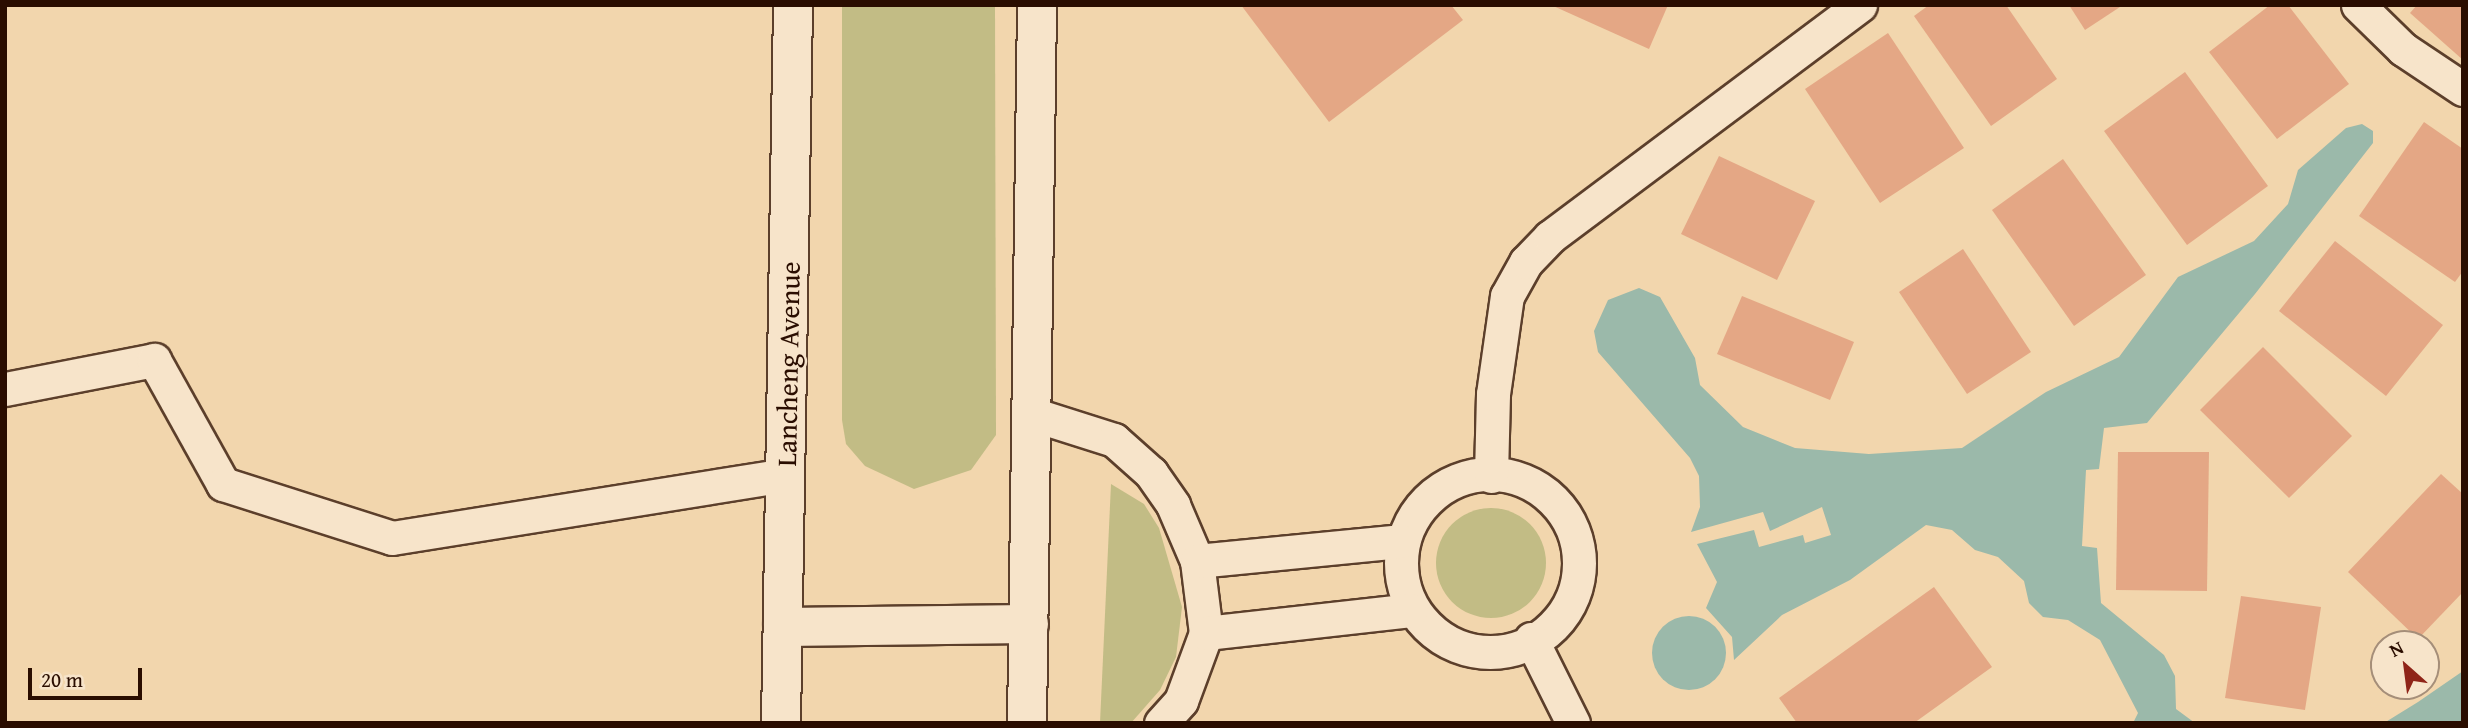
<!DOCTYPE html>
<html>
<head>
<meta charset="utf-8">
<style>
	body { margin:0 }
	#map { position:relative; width:2468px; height:728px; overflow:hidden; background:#f2d6ad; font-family:"Gentium Book Plus",serif }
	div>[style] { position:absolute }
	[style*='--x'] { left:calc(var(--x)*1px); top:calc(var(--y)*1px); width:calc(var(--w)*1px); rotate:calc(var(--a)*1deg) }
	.green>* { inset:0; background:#c2bc85 }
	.round { border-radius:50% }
	.water>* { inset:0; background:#9bb9aa }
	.building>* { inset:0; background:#e4a785 }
	.roads { filter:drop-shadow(2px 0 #5c3f2b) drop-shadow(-2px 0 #5c3f2b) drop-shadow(0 2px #5c3f2b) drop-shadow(0 -2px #5c3f2b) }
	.street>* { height:33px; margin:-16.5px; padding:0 16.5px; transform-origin:16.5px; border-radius:16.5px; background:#f7e4ca }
	.street>.ring { margin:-16.5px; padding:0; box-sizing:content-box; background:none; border:33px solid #f7e4ca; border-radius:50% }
	.secondary>* { height:38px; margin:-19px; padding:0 19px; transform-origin:19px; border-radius:19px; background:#f7e4ca }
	span { translate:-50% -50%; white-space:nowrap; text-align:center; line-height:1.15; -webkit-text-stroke:5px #f7e4ca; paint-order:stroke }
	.street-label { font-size:28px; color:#2a0d00 }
	.frame { position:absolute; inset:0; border:7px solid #2a0d00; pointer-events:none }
	.north { position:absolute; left:2370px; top:630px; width:70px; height:70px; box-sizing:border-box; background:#f7e4ca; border:2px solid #a58e79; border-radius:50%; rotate:332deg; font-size:19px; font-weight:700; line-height:28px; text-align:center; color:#2a0d00 }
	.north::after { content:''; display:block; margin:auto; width:24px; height:32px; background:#8f2418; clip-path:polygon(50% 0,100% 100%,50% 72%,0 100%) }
	.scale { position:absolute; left:28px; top:668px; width:114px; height:32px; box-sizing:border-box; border:4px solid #2a0d00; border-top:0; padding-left:9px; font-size:21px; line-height:24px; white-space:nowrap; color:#2a0d00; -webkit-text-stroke:5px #f7e4ca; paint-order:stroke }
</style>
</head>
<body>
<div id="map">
	<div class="green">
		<div style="clip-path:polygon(842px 5px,995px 5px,996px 435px,971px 470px,914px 489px,865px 466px,846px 444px,842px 420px)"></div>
		<div style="clip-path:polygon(1111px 484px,1144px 504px,1159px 528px,1182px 607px,1176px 657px,1160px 690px,1131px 723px,1100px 723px)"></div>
		<div class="round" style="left:1436px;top:508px;width:110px;height:110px"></div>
	</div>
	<div class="water">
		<div style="clip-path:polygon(2362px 124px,2373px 131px,2373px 143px,2255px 294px,2147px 423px,2104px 428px,2099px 469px,2086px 470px,2082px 546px,2097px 548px,2101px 603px,2164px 655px,2175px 676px,2176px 709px,2195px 723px,2133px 723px,2138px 713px,2100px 640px,2068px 620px,2043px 617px,2029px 603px,2024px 581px,1998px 557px,1975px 550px,1952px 530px,1926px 525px,1850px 580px,1782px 615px,1734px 660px,1732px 637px,1706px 608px,1717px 582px,1697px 544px,1754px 530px,1759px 547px,1803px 535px,1805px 543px,1831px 535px,1822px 507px,1770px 531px,1763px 512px,1691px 532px,1700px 507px,1699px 476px,1690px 458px,1598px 352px,1594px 331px,1608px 300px,1639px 288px,1660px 297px,1695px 358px,1700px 385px,1743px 427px,1795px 448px,1869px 454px,1962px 448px,2046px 392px,2119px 357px,2178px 277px,2254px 241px,2288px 204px,2298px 170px,2346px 128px)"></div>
		<div class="round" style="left:1652px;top:616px;width:74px;height:74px"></div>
		<div style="clip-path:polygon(2463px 671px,2463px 723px,2384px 723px,2418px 702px)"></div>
	</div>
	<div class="building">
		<div style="clip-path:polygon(1241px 5px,1451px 5px,1463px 20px,1329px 122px)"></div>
		<div style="clip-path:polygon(1551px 5px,1668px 5px,1649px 49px)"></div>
		<div style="clip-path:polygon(1929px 5px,2006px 5px,2057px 79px,1991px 126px,1914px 16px)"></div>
		<div style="clip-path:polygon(2069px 5px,2123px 5px,2085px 30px)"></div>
		<div style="clip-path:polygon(2270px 5px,2288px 5px,2349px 84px,2277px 139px,2209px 52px)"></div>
		<div style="clip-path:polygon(2417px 5px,2463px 5px,2463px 60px,2410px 13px)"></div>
		<div style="clip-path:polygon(1888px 33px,1964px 148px,1880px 203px,1805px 89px)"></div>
		<div style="clip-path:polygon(2185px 72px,2268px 186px,2187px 245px,2104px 131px)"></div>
		<div style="clip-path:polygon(2424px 122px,2463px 149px,2463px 271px,2455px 282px,2359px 216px)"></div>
		<div style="clip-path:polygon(1719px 156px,1815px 201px,1777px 280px,1681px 234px)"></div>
		<div style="clip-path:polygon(2063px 159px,2146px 275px,2074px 326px,1992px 210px)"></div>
		<div style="clip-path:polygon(2335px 241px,2443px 325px,2386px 396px,2279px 311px)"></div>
		<div style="clip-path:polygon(1963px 249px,2031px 352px,1967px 394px,1899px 292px)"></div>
		<div style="clip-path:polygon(1742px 296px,1854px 342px,1830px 400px,1717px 354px)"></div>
		<div style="clip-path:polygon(2263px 347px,2352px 436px,2289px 498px,2200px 410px)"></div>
		<div style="clip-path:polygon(2118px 452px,2209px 452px,2207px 591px,2116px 590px)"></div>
		<div style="clip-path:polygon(2441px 474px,2463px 494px,2463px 592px,2418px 639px,2348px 572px)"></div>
		<div style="clip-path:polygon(1934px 587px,1992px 667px,1914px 723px,1797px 723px,1779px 698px)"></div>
		<div style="clip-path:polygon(2241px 596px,2321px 607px,2305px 710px,2225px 698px)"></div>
	</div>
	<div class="roads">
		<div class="street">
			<div style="--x:2358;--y:5;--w:63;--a:44.4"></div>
			<div style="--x:2403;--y:49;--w:72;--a:33.7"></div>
			<div style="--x:5;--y:389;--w:152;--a:-11"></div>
			<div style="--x:154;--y:360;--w:142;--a:60.9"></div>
			<div style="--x:223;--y:484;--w:177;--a:17.7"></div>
			<div style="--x:392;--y:538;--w:400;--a:-9.1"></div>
			<div style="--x:1032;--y:414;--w:86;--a:17.6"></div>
			<div style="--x:1114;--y:440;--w:50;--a:41.7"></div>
			<div style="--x:1151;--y:473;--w:39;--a:55"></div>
			<div style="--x:1173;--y:505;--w:61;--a:66.8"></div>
			<div style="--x:1197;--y:561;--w:73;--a:82.9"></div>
			<div style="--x:1206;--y:633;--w:72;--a:110.2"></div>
			<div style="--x:1181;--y:701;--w:30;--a:132"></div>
			<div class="ring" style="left:1401px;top:474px;width:145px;height:145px"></div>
			<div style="--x:1491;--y:476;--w:82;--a:-88.6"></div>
			<div style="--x:1493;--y:394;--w:99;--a:-81.9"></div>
			<div style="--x:1507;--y:296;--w:39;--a:-61"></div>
			<div style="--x:1526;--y:262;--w:35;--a:-46"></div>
			<div style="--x:1550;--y:237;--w:387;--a:-36.8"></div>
			<div style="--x:1197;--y:561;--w:204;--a:-5.6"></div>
			<div style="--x:1206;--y:633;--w:206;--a:-6.4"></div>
			<div style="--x:1531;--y:639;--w:94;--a:63.4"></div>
		</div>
		<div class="secondary">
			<div style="--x:783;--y:627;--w:246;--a:-0.7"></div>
			<div style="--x:781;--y:723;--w:718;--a:-89.04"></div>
			<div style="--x:1027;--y:723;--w:718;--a:-89.2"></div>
		</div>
	</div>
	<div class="street-label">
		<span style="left:788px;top:364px;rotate:-89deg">Lancheng Avenue</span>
	</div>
	<div class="frame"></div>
	<div class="north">N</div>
	<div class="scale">20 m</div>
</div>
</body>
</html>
